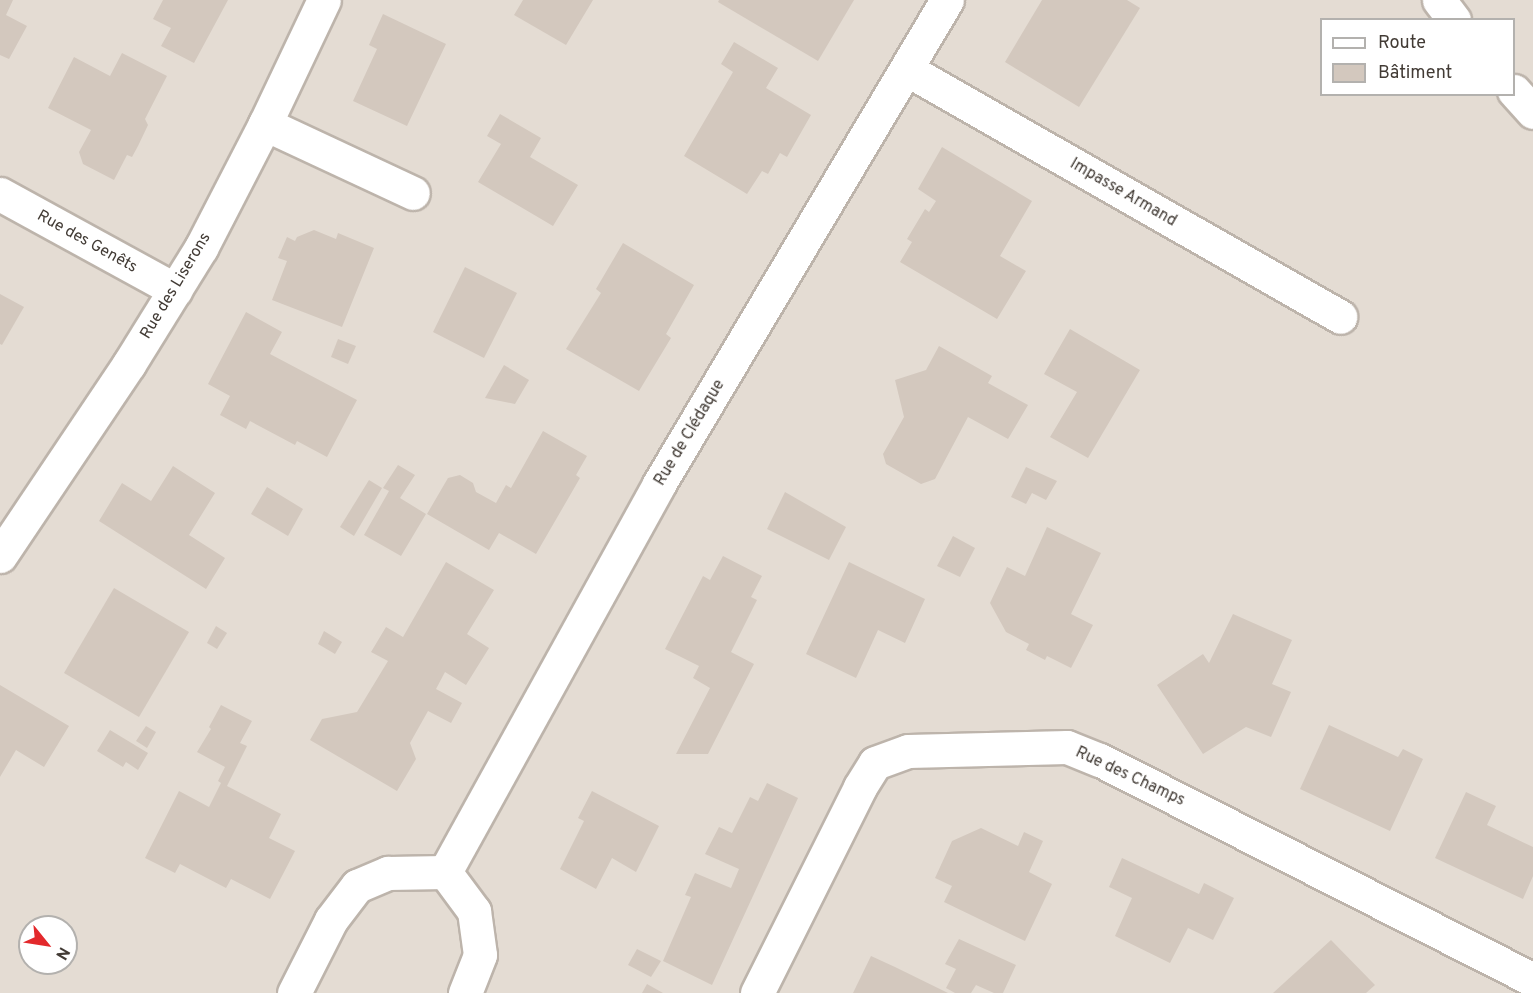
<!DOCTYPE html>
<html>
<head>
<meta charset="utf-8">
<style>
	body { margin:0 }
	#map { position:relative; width:1533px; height:993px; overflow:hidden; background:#f0ebe4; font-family:Overpass,sans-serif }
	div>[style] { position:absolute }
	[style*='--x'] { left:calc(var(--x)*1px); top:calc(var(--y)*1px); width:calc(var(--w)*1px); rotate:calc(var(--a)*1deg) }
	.residential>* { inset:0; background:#e4dcd3 }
	.building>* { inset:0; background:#d3c8be }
	.roads { filter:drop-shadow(2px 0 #bdb4ab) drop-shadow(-2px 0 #bdb4ab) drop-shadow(0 2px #bdb4ab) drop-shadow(0 -2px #bdb4ab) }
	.minor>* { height:33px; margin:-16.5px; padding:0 16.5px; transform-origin:16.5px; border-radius:16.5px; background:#fff }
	span { translate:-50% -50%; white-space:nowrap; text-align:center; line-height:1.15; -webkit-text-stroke:6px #fff; paint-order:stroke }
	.street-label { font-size:16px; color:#423b35 }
	.legend { position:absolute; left:1320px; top:18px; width:195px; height:78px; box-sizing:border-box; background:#fff; border:2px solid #b3b1ae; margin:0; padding:8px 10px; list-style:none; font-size:18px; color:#423b35 }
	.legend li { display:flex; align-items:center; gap:12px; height:30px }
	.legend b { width:30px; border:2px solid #b3b1ae }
	.north { position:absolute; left:18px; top:915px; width:60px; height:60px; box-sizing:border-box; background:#fff; border:2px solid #b3b1ae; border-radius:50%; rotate:120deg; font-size:16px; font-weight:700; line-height:24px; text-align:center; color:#423b35 }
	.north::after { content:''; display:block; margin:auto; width:21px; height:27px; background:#e3292c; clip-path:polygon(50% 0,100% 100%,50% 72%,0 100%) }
</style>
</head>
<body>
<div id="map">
	<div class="residential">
		<div style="clip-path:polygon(evenodd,0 0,1533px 0,1533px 993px,0 993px,0 0,1322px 20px,1514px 20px,1514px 94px,1322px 94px,1322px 20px,0 0,30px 927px,66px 927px,66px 963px,30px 963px,30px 927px)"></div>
	</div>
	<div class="building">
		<div style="clip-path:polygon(0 0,13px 0,6px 15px,27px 26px,9px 59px,0 55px)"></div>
		<div style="clip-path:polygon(163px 0,228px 0,194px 63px,161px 46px,171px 28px,153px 19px)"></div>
		<div style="clip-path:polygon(523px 0,593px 0,566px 45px,514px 15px)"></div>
		<div style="clip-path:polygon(719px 0,854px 0,818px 61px,718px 2px)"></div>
		<div style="clip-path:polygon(1042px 0,1127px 0,1140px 8px,1079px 107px,1005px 62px)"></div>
		<div style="clip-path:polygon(383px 14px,446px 44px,407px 126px,353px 101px,377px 49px,369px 45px)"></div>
		<div style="clip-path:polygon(734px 42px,778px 68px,766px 88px,811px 115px,787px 157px,780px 153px,768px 174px,762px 171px,747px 194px,684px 156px,733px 72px,721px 64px)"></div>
		<div style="clip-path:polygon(122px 53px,167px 76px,145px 119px,148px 125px,138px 146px,132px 157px,127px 155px,114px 180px,83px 164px,79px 152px,91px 130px,48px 108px,74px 57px,110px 76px)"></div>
		<div style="clip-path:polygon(500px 114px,541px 138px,530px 157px,578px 185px,553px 226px,478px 182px,501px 144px,487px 136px)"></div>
		<div style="clip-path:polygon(942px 147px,1032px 201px,1000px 256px,1026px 271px,997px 319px,900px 262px,912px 242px,907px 239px,925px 209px,929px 212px,936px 201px,918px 189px)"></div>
		<div style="clip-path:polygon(314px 230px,336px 239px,338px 233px,374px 248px,342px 327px,272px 300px,287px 261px,278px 258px,287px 237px,295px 241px,297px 237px)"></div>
		<div style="clip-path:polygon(623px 243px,694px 285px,666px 334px,671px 338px,639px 391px,566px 349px,601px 293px,596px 289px)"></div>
		<div style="clip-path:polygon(465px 267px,517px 293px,484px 358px,433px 332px)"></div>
		<div style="clip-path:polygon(0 294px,24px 307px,2px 345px,0 344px)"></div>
		<div style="clip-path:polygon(246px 312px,282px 332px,270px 354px,357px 400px,327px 457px,297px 441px,295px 445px,250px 421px,246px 429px,220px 415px,230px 396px,208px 384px)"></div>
		<div style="clip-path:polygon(1070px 329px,1140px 370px,1088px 458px,1050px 437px,1077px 392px,1044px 374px)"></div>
		<div style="clip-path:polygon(338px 339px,356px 346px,348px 364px,331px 357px)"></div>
		<div style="clip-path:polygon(939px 346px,992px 376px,988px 383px,1028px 405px,1008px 439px,968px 417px,935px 479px,921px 484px,886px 464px,883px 454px,904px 417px,895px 380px,926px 370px)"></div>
		<div style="clip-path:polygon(504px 365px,529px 380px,515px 404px,485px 398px)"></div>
		<div style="clip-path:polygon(543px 431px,587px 456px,576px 475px,580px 478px,536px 554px,499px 533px,489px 550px,427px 514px,448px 478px,460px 475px,473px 483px,476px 492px,496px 503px,506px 485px,511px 488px)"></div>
		<div style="clip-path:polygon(398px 465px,415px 475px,400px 498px,426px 514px,401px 556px,364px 535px,389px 491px,383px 488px)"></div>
		<div style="clip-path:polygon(173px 466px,215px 493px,189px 535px,225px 558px,206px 589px,99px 521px,122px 483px,151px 501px)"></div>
		<div style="clip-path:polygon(1026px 467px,1057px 481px,1046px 500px,1032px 493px,1026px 504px,1011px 497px)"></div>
		<div style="clip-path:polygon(369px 480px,382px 488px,354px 536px,340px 527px)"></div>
		<div style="clip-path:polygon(267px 487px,303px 509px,288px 536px,251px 514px)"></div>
		<div style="clip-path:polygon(785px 492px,846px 527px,829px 560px,767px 529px)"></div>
		<div style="clip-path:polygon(1047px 527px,1101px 553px,1071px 614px,1093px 625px,1071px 668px,1047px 656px,1045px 660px,1026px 650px,1029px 644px,1006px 632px,990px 603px,1007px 567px,1025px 576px)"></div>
		<div style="clip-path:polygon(953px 536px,975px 548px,960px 577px,937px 566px)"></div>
		<div style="clip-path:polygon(723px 556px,762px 576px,751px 597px,757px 600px,731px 652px,754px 664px,708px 754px,676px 754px,710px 688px,693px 678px,699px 666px,665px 649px,703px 576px,710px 580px)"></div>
		<div style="clip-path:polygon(446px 562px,494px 590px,467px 634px,489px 648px,466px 685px,445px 672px,436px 689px,462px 703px,451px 723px,428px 711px,410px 743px,416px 759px,397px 791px,310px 740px,322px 719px,357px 712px,388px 661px,371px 652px,386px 627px,403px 637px)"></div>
		<div style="clip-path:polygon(849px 562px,925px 599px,905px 643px,878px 630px,856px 678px,806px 654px)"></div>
		<div style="clip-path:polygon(114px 588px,189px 632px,139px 717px,64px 673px)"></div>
		<div style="clip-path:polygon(1233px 614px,1292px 640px,1272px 684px,1291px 692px,1271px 737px,1246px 727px,1203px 754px,1157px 685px,1203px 654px,1209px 663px)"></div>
		<div style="clip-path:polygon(216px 626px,227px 633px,217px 649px,207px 643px)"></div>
		<div style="clip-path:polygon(324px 631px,342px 642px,335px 654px,318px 644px)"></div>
		<div style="clip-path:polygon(0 685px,69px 726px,44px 767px,16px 750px,0 777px)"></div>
		<div style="clip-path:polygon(221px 705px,252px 721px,240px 743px,247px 746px,227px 786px,281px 814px,269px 838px,295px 851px,270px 899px,231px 879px,226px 888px,180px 864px,175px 873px,145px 858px,179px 791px,209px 807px,221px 783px,218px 781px,225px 767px,197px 752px,211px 729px,209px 727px)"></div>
		<div style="clip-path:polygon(1329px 725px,1398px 757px,1403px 749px,1423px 759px,1390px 831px,1300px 789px)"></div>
		<div style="clip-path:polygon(146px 726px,156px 732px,147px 748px,136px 741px)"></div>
		<div style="clip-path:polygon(110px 730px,148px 753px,138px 770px,126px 762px,123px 767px,97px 751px)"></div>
		<div style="clip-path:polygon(767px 783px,798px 798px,712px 985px,663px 961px,691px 897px,685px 895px,695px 873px,731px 888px,739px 869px,705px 854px,719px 827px,732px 833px,750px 797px,758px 801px)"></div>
		<div style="clip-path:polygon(592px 791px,659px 826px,636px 872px,612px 858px,596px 889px,560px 869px,584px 821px,578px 818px)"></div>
		<div style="clip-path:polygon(1466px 792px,1496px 806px,1487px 825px,1533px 847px,1533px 876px,1523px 899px,1435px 858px)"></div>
		<div style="clip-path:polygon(981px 828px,1018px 846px,1024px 832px,1043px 841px,1029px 872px,1052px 884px,1025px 941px,944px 902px,952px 886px,935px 878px,952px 841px)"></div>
		<div style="clip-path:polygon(1122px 858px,1199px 894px,1204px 883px,1234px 898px,1213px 940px,1188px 928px,1170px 963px,1115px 936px,1132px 898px,1109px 887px)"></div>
		<div style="clip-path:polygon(959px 939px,1016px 965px,1003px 993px,994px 993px,976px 985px,971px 993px,955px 993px,946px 988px,956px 969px,945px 964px)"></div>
		<div style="clip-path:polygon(1331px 940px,1375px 985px,1366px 993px,1273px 993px)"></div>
		<div style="clip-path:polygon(637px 949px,661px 961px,651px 977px,628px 965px)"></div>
		<div style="clip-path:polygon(871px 956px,895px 967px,948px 993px,853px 993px)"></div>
		<div style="clip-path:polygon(647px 984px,663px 993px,642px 993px)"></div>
	</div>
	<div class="roads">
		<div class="minor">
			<div style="--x:1439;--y:0;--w:25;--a:53"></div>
			<div style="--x:906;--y:69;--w:500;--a:29.7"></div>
			<div style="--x:1514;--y:91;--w:28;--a:48"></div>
			<div style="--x:265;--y:124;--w:163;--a:25"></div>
			<div style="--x:0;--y:194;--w:200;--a:28.7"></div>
			<div style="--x:0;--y:556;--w:231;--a:-56.1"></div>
			<div style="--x:129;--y:364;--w:137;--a:-58.2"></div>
			<div style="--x:201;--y:248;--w:140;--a:-62.7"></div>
			<div style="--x:265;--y:124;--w:137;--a:-64.6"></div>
			<div style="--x:445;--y:872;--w:49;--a:53.4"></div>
			<div style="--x:474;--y:911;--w:44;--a:82.2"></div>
			<div style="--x:480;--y:955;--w:41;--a:111.5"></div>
			<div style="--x:294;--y:993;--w:82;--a:-63.1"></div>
			<div style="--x:331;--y:920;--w:43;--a:-52.6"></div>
			<div style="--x:357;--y:886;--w:34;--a:-23"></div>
			<div style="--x:388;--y:873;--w:57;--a:-1"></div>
			<div style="--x:445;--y:872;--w:443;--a:-61.1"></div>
			<div style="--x:659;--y:484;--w:563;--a:-59.25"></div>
			<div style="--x:757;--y:993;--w:230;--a:-63.4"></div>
			<div style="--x:860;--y:787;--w:28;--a:-58"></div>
			<div style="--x:875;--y:763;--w:35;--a:-20"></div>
			<div style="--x:908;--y:751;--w:159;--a:-1.4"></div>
			<div style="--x:1067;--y:747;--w:35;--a:22"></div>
			<div style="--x:1100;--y:760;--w:484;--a:26.9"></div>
		</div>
	</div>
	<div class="street-label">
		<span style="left:1123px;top:193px;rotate:30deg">Impasse Armand</span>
		<span style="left:87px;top:242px;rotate:29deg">Rue des Genêts</span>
		<span style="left:176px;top:286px;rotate:-59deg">Rue des Liserons</span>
		<span style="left:690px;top:433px;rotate:-59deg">Rue de Clédaque</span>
		<span style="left:1130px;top:777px;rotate:25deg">Rue des Champs</span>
	</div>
	<ul class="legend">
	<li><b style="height:8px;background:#fff"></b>Route</li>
	<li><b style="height:16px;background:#d3c8be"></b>Bâtiment</li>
	</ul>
	<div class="north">N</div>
</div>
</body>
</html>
